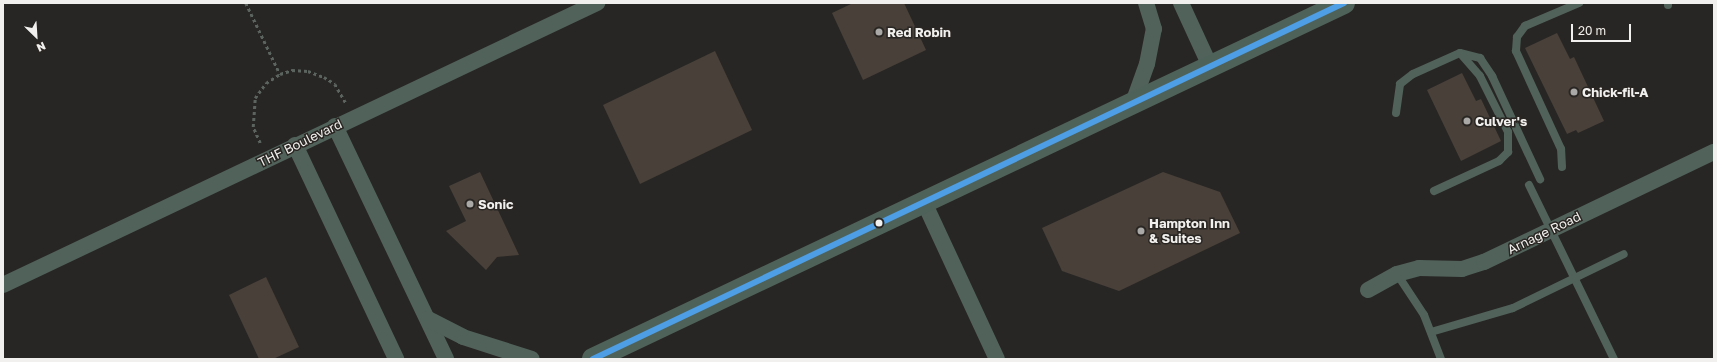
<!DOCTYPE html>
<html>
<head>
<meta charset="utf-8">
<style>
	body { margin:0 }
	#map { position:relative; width:1717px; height:362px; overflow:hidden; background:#282624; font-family:"Golos Text",sans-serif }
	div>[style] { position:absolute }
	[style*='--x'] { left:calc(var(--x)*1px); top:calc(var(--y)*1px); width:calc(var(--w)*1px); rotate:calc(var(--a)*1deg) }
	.building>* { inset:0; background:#484039 }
	.path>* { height:2.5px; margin-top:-1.25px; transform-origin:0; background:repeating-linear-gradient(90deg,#5c6460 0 3px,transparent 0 6px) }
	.service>* { height:8px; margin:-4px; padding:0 4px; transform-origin:4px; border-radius:4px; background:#51625b }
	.minor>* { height:16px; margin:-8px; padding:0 8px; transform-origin:8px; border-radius:8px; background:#51625b }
	.primary>* { height:22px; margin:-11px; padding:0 11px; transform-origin:11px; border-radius:11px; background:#4f625a }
	.bus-1>* { height:6px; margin:-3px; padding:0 3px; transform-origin:3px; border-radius:3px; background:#4d9ee5 }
	.dots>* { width:11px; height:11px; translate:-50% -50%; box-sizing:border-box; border:2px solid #292623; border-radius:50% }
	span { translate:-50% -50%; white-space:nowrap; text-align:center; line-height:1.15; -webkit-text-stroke:3px #292623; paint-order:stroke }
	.poi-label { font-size:13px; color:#f2f0ee; font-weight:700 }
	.left { translate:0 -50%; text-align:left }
	.street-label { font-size:13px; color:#f2f0ee }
	.frame { position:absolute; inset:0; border:4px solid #f2f0ee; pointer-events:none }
	.north { position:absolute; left:16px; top:16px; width:40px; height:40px; -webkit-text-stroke:3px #292623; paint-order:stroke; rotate:155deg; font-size:11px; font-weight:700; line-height:16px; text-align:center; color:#f2f0ee }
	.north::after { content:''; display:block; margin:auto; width:14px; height:18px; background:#f2f0ee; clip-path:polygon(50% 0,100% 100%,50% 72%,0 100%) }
	.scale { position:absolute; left:1571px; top:24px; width:60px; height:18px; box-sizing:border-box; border:2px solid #f2f0ee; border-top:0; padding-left:5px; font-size:12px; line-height:14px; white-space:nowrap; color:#f2f0ee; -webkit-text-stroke:3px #292623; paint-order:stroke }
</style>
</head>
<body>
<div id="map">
	<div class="building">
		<div style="clip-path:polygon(853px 3px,904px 3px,926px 50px,863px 80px,832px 13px)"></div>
		<div style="clip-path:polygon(1557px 33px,1570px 59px,1574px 57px,1604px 121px,1578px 133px,1576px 130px,1567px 134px,1525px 48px)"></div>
		<div style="clip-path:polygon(715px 51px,752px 130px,640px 184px,603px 105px)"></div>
		<div style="clip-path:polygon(1462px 73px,1476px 101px,1481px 99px,1501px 141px,1461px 161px,1427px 90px)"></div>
		<div style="clip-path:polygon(480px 172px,519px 255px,497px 257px,486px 270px,446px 231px,466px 221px,449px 186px)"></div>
		<div style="clip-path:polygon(1163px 172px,1220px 192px,1240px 233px,1119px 291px,1062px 271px,1042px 228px)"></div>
		<div style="clip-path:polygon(266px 277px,299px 347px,273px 359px,259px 359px,229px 295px)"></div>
	</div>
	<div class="path">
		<div style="--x:246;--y:3;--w:79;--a:64.4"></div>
		<div style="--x:260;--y:143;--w:17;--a:-114"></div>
		<div style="--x:253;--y:127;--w:29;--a:-86"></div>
		<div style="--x:255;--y:98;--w:19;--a:-54"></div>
		<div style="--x:266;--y:83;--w:17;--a:-33"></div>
		<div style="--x:280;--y:74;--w:13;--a:-18"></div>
		<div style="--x:292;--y:70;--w:16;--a:4"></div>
		<div style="--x:308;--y:71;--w:17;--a:21"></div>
		<div style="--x:324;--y:77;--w:13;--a:32"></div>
		<div style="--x:335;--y:84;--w:22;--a:60"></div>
	</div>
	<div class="service">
		<div style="--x:1668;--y:5;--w:2;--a:-90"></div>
		<div style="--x:1396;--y:113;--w:29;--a:-82"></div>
		<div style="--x:1400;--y:84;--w:16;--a:-38"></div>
		<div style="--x:1413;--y:74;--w:51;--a:-24.1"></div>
		<div style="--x:1460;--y:53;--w:21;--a:14"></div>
		<div style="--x:1480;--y:58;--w:22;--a:56"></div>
		<div style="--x:1492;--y:76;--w:114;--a:65"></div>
		<div style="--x:1562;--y:167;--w:18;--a:-93"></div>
		<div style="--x:1561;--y:149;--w:108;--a:-114.7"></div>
		<div style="--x:1516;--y:51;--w:14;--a:-86"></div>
		<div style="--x:1517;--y:37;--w:14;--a:-54"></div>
		<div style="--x:1525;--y:26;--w:59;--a:-23.1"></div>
		<div style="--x:1529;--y:185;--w:194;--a:64"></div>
		<div style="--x:1434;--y:191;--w:72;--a:-24.8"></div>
		<div style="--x:1499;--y:161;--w:13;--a:-45"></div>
		<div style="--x:1508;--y:152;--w:20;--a:-90"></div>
		<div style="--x:1508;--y:132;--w:63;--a:-116.6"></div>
		<div style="--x:1480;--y:76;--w:30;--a:-131"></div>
		<div style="--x:1397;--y:274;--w:49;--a:56.6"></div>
		<div style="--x:1424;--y:315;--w:47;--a:68.9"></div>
		<div style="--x:1431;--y:332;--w:85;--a:-16.3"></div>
		<div style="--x:1513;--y:308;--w:123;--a:-25.9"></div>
	</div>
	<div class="minor">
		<div style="--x:1181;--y:3;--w:69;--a:65.3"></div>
		<div style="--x:1133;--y:103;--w:41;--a:-70.3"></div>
		<div style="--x:1147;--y:64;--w:36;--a:-79"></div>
		<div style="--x:1154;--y:29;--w:27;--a:-107"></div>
		<div style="--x:335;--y:126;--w:258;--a:64.5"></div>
		<div style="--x:295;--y:145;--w:237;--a:64.7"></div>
		<div style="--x:924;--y:202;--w:173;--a:65.1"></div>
		<div style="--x:3;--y:285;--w:658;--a:-25.4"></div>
		<div style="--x:1368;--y:290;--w:33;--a:-29"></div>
		<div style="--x:1397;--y:274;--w:23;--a:-15"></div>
		<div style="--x:1419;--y:268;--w:43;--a:1.3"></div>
		<div style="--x:1462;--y:269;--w:23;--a:-18"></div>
		<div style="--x:1484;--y:262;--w:255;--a:-25.6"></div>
		<div style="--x:428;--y:319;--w:39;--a:27"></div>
		<div style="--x:463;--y:337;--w:72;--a:17.7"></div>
	</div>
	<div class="primary">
		<div style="--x:593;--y:359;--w:831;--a:-25.36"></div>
	</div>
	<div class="bus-1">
		<div style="--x:593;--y:359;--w:831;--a:-25.36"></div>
	</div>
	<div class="dots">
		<div style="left:879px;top:32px;background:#aba9a7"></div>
		<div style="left:1574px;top:92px;background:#aba9a7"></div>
		<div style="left:1467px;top:121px;background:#aba9a7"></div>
		<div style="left:470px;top:204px;background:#aba9a7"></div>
		<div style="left:879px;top:223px;background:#f2f0ee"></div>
		<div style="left:1141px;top:231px;background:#aba9a7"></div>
	</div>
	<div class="poi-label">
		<span class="left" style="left:887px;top:32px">Red Robin</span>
		<span class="left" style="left:1582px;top:92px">Chick-fil-A</span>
		<span class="left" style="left:1475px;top:121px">Culver's</span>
		<span class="left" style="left:478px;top:204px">Sonic</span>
		<span class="left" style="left:1149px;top:231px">Hampton Inn<br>&amp; Suites</span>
	</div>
	<div class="street-label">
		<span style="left:300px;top:143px;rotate:-26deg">THF Boulevard</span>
		<span style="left:1544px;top:233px;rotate:-26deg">Arnage Road</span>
	</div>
	<div class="frame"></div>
	<div class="north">N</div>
	<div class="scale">20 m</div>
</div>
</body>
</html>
